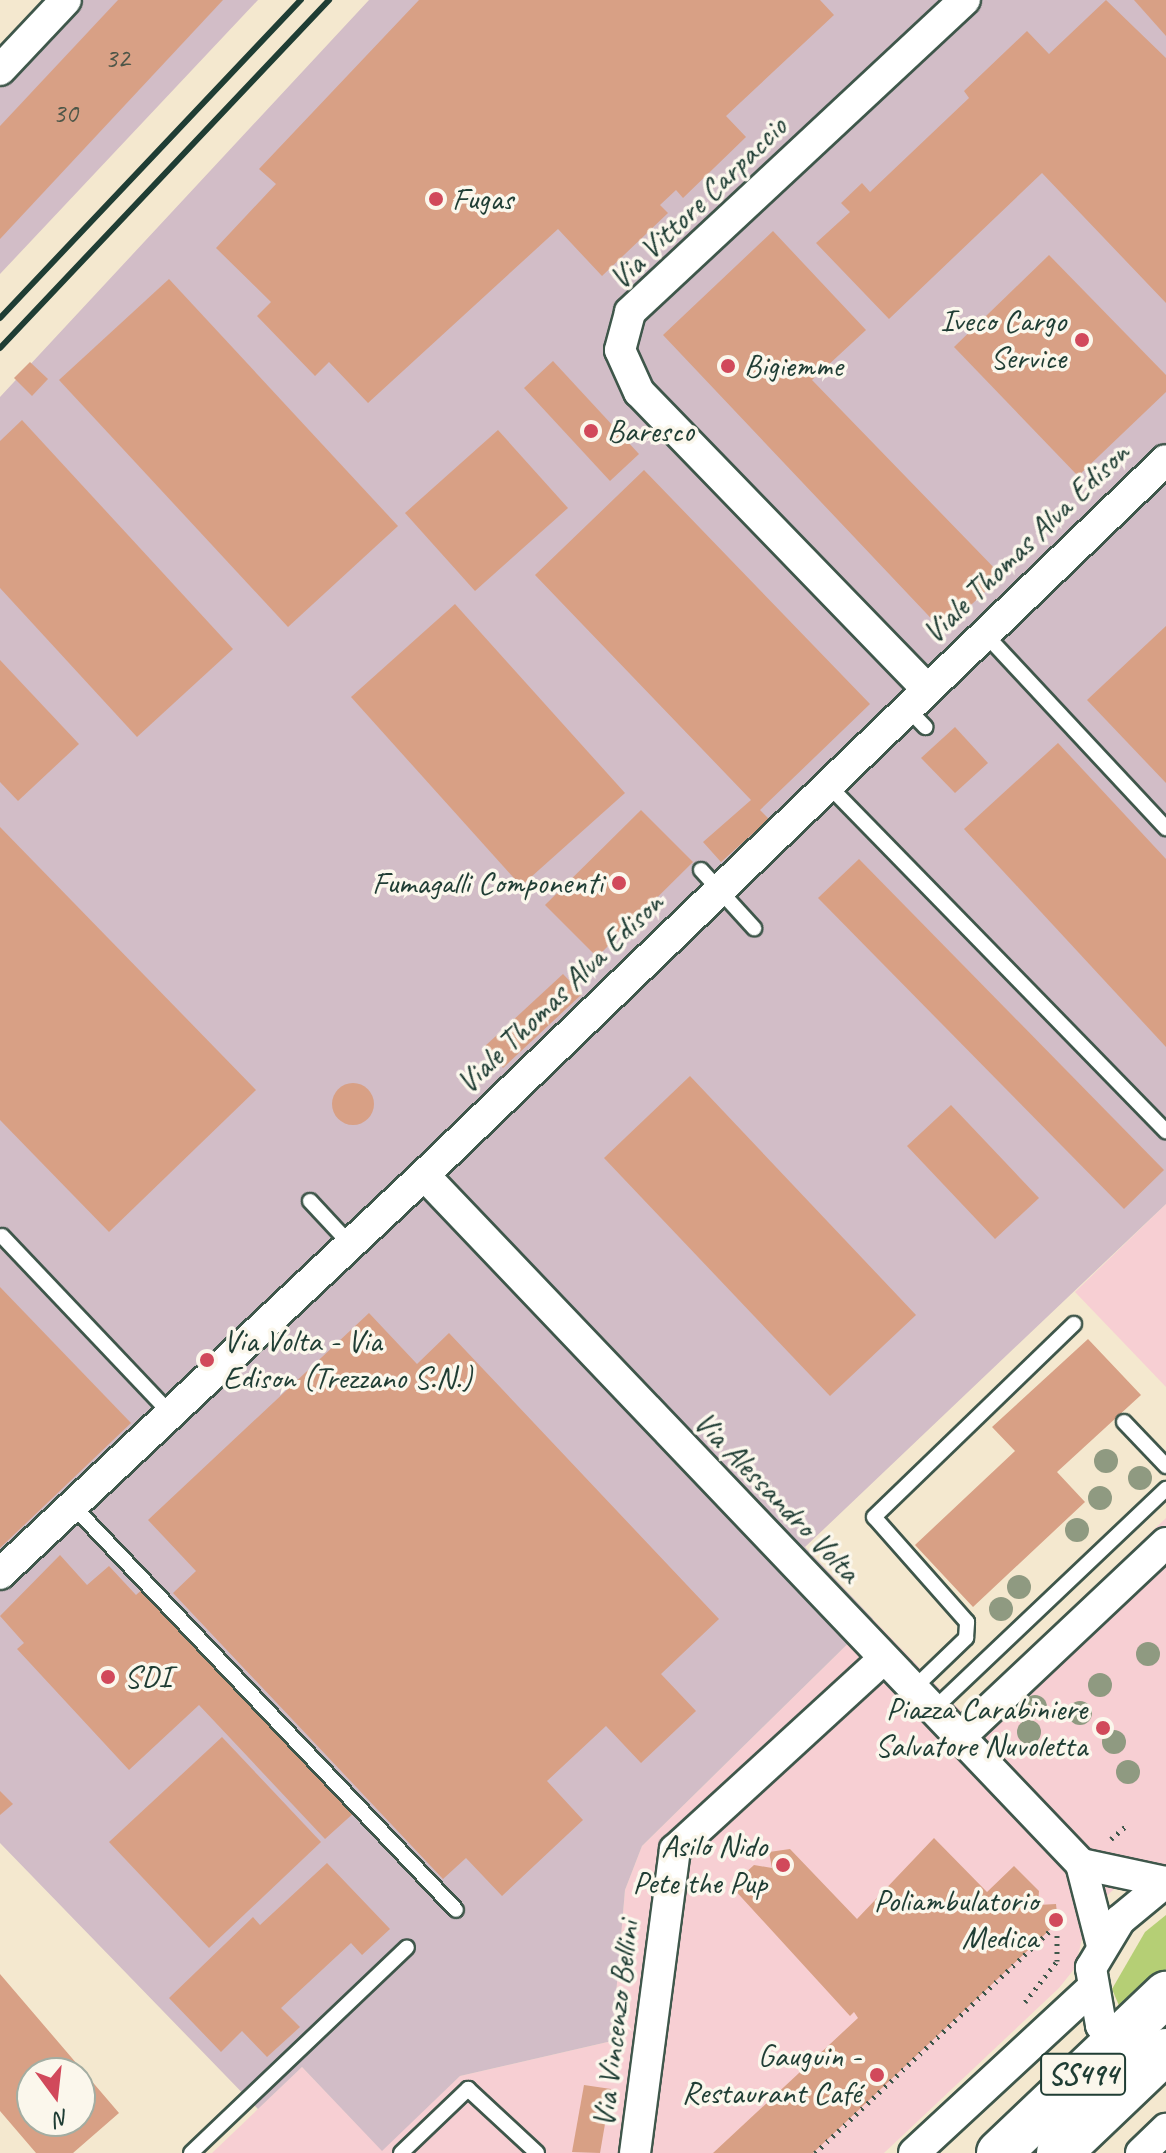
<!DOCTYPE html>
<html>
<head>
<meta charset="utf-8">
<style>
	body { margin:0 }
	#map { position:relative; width:1166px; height:2153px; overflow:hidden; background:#f4e8cf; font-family:Caveat,sans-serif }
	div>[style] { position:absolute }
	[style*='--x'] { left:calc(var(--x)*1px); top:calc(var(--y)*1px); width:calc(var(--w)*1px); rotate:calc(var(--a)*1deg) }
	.built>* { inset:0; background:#f7cfd3 }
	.industrial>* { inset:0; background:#d2bdc7 }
	.green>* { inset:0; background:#b5cf75 }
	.building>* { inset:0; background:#d8a085 }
	.round { border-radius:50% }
	.path>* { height:5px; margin-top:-2.5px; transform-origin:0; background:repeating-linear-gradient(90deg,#3f574b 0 2px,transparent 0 8px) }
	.roads { filter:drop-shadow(2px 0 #3f574b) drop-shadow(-2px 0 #3f574b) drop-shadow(0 2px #3f574b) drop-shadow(0 -2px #3f574b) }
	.lane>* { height:14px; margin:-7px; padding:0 7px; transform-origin:7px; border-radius:7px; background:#fff }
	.street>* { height:30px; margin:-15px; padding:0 15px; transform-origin:15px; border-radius:15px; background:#fff }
	.primary>* { height:44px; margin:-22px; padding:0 22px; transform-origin:22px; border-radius:22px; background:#fff }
	.rail>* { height:6px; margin:-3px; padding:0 3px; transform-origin:3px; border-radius:3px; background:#1f3d34 }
	.trees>* { width:24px; height:24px; margin:-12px; border-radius:50%; background:#8f9a81 }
	.dots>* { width:22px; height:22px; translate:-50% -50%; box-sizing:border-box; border:4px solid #fbf7ec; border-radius:50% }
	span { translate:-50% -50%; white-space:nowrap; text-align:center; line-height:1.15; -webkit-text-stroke:7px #fbf7ec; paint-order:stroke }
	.number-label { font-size:28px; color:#4d5648 }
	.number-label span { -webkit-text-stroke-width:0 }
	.shield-label span { padding:2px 6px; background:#fbf7ec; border:2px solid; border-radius:6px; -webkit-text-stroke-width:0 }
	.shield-label { font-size:30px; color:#1f3d34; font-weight:700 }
	.poi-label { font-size:32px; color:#1f3d34 }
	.left { translate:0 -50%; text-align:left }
	.right { translate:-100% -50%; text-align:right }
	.street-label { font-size:32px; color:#1f3d34 }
	.north { position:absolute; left:16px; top:2057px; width:80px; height:80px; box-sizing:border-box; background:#fbf7ec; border:2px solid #a3ada2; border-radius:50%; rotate:165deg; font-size:22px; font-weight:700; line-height:32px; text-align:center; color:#1f3d34 }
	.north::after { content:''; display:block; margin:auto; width:28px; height:36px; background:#d1495b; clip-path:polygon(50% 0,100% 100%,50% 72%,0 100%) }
</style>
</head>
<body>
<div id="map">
	<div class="built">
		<div style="clip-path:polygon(1166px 1204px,1166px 1387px,1075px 1292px)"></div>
		<div style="clip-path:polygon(1166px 1518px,1166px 1866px,1136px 1868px,1088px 1914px,1075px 1968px,1059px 1988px,884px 2153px,212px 2153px,302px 2067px,382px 2150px,460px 2076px,612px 2041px,625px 1890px,642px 1846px,873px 1619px,962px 1712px)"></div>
	</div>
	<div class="industrial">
		<div style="clip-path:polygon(82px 0,258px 0,0 274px,0 88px)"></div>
		<div style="clip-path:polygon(369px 0,1166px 0,1166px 1204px,805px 1547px,873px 1619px,642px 1846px,625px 1890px,612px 2041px,460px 2076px,382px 2151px,302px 2067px,258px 2109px,0 1843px,0 397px)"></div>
	</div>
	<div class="green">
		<div style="clip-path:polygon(1166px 1915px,1166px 1969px,1120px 2008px,1112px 1989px,1145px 1932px)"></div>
	</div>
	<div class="building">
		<div style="clip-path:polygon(118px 0,223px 0,0 239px,0 126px)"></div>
		<div style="clip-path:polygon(419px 0,820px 0,834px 15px,726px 116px,746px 137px,683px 198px,676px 190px,660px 205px,668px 213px,602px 276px,558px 229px,368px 403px,329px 362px,315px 376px,257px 316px,271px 302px,216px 248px,276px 184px,259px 169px)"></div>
		<div style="clip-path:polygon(1106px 0,1166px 58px,1166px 303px,1042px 173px,889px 319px,816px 243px,850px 212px,841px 203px,862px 183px,870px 192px,969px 98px,964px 91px,1027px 31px,1049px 54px)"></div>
		<div style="clip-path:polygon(1134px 0,1166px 0,1166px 36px)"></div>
		<div style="clip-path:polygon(773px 231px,866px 330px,812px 380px,1002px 576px,943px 631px,663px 335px)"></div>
		<div style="clip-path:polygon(1049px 255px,1166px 375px,1166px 392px,1078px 476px,954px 347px)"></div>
		<div style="clip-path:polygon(169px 279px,398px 526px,288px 627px,59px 380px)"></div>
		<div style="clip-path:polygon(553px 361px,639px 454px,610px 481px,524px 388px)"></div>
		<div style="clip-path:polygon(30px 362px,48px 379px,32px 396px,14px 378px)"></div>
		<div style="clip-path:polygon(22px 420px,233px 649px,137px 737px,0 588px,0 441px)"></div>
		<div style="clip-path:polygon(498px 430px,568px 508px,475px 591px,405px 513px)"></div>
		<div style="clip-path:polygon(644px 470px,870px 704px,760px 810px,769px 819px,721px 862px,703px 842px,751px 800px,535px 575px)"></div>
		<div style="clip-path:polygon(455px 604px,625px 793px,521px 886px,351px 697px)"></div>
		<div style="clip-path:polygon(1166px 626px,1166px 783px,1087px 700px)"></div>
		<div style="clip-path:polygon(0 660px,79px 744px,18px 801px,0 782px)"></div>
		<div style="clip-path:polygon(955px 727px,988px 763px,955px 793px,921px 758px)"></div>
		<div style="clip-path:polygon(1058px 743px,1166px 859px,1166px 1047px,964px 829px)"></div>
		<div style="clip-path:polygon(641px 810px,693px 862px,597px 957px,545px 905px)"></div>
		<div style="clip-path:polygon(0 827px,256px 1090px,109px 1232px,0 1120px)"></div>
		<div style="clip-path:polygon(859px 859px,1164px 1170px,1124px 1209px,818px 898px)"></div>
		<div style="clip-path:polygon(563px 974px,582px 994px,503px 1068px,484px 1047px)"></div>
		<div style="clip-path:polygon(690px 1076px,916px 1315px,830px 1396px,604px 1158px)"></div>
		<div class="round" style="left:332px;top:1083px;width:42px;height:42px"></div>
		<div style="clip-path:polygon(951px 1105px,1039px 1198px,995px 1239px,907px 1146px)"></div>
		<div style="clip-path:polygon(0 1287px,131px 1423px,0 1548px)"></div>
		<div style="clip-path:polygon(369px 1313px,417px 1364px,449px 1333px,719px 1619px,661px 1674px,696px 1711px,641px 1763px,606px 1726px,547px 1781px,583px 1820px,502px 1896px,466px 1858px,443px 1879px,173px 1593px,196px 1571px,148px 1520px)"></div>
		<div style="clip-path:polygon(1088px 1339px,1141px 1395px,1057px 1472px,1085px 1502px,973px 1607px,915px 1545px,1015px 1451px,992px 1427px)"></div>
		<div style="clip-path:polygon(60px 1555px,87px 1585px,109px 1566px,136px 1595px,145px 1587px,356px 1811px,325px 1839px,199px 1705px,129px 1770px,17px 1649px,24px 1643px,0 1616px)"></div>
		<div style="clip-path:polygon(222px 1737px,321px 1842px,209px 1948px,109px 1842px)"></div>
		<div style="clip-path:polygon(0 1791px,13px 1804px,0 1815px)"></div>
		<div style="clip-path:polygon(934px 1838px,987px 1892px,1014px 1866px,1039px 1891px,1038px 1905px,1056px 1904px,1058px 1922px,813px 2153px,713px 2153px,858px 2018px,854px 2012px,850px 2016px,731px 1886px,754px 1865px,772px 1868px,769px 1852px,790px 1849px,857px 1919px)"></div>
		<div style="clip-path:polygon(327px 1863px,390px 1929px,362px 1955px,351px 1943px,281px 2008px,300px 2027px,267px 2057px,242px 2031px,221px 2052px,169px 1998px,253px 1917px,260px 1925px)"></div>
		<div style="clip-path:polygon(evenodd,0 1974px,119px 2113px,73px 2153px,36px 2153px,0 2111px,0 1974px,32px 2073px,80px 2073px,80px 2121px,32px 2121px,32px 2073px)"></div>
		<div style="clip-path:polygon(584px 2085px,611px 2089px,600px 2153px,572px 2152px)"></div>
	</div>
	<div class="path">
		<div style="--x:1111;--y:1839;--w:23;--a:-41"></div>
		<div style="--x:1025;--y:2002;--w:52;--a:-52"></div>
		<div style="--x:1057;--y:1961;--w:36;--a:-90"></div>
		<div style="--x:815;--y:2153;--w:332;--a:-43.4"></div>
	</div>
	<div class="roads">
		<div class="lane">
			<div style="--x:984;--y:633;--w:267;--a:47"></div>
			<div style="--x:906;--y:707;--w:28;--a:46"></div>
			<div style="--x:828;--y:785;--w:484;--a:45.7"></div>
			<div style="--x:701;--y:870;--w:79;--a:47.6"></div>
			<div style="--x:310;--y:1201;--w:59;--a:47.1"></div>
			<div style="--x:2;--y:1236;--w:245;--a:46.5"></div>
			<div style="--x:1124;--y:1422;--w:61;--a:46.3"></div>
			<div style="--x:74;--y:1507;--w:555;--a:46.53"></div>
			<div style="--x:913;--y:1689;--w:74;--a:-43.9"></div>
			<div style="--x:966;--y:1638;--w:16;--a:-86"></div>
			<div style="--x:967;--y:1622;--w:140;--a:-131.5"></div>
			<div style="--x:874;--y:1517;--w:278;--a:-44"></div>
			<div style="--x:934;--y:1709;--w:320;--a:-43.5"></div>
			<div style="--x:191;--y:2153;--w:298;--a:-43.6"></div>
			<div style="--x:401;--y:2153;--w:93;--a:-43.7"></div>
			<div style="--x:468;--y:2089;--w:94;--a:42.8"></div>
		</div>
		<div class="street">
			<div style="--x:0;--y:70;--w:96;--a:-46.7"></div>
			<div style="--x:926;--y:688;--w:412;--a:-134.1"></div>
			<div style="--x:639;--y:392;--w:46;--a:-114.3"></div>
			<div style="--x:620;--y:350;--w:39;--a:-75"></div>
			<div style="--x:630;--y:312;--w:458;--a:-43"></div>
			<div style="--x:424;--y:1175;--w:952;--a:46.36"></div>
			<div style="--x:1081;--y:1864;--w:85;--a:75.6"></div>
			<div style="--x:0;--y:1574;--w:582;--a:-43.26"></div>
			<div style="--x:424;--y:1175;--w:1030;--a:-43.94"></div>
			<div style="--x:960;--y:1737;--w:283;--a:-43.3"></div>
			<div style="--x:1081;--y:1864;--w:87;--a:12"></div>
			<div style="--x:1125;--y:2056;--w:39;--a:-128"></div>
			<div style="--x:1101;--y:2025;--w:58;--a:-100"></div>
			<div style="--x:1091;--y:1968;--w:56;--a:-58.9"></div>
			<div style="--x:1120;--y:1920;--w:60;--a:-39.6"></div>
			<div style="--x:635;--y:2153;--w:306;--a:-82.5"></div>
			<div style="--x:675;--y:1850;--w:281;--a:-42.5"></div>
			<div style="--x:914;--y:2153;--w:241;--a:-42.8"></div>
			<div style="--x:1141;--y:2153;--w:35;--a:-44"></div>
		</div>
		<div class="primary">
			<div style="--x:999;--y:2153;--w:231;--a:-43.6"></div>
			<div style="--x:1059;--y:2153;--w:148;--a:-43.6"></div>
		</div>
	</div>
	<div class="rail">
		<div style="--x:0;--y:318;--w:438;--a:-46.6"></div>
		<div style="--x:0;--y:348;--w:479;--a:-46.6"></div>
	</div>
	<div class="trees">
		<div style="left:1106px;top:1461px"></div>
		<div style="left:1140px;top:1478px"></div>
		<div style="left:1100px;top:1498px"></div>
		<div style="left:1077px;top:1530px"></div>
		<div style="left:1019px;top:1587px"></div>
		<div style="left:1001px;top:1609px"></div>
		<div style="left:1148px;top:1654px"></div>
		<div style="left:1100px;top:1685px"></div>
		<div style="left:1035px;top:1707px"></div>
		<div style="left:1080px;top:1713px"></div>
		<div style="left:1029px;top:1732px"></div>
		<div style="left:1114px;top:1742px"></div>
		<div style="left:1128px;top:1772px"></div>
	</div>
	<div class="dots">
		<div style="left:436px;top:199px;background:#d1495b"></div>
		<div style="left:1082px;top:340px;background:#d1495b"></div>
		<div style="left:728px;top:366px;background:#d1495b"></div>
		<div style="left:591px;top:431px;background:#d1495b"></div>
		<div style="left:619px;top:883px;background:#d1495b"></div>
		<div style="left:207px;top:1360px;background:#d1495b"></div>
		<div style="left:108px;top:1677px;background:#d1495b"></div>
		<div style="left:1103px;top:1728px;background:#d1495b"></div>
		<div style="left:783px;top:1865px;background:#d1495b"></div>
		<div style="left:1056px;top:1920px;background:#d1495b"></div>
		<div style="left:877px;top:2075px;background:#d1495b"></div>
	</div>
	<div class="number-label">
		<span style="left:117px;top:58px">32</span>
		<span style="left:65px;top:113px">30</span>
	</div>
	<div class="shield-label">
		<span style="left:1083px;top:2074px">SS494</span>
	</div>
	<div class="poi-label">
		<span class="left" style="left:452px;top:199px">Fugas</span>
		<span class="right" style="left:1066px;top:340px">Iveco Cargo<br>Service</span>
		<span class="left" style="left:744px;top:366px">Bigiemme</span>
		<span class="left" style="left:607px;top:431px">Baresco</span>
		<span class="right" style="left:603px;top:883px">Fumagalli Componenti</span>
		<span class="left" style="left:223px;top:1360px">Via Volta - Via<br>Edison (Trezzano S.N.)</span>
		<span class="left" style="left:124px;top:1677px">SDI</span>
		<span class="right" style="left:1087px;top:1728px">Piazza Carabiniere<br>Salvatore Nuvoletta</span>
		<span class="right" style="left:767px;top:1865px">Asilo Nido<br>Pete the Pup</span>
		<span class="right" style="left:1038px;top:1920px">Poliambulatorio<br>Medica</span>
		<span class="right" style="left:861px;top:2075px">Gauguin -<br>Restaurant Café</span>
	</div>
	<div class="street-label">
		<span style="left:698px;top:203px;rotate:-44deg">Via Vittore Carpaccio</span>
		<span style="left:1026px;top:543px;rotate:-44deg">Viale Thomas Alva Edison</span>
		<span style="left:560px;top:993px;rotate:-44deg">Viale Thomas Alva Edison</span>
		<span style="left:777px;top:1497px;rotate:46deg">Via Alessandro Volta</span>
		<span style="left:616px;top:2024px;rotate:-83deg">Via Vincenzo Bellini</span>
	</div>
	<div class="north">N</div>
</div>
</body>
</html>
